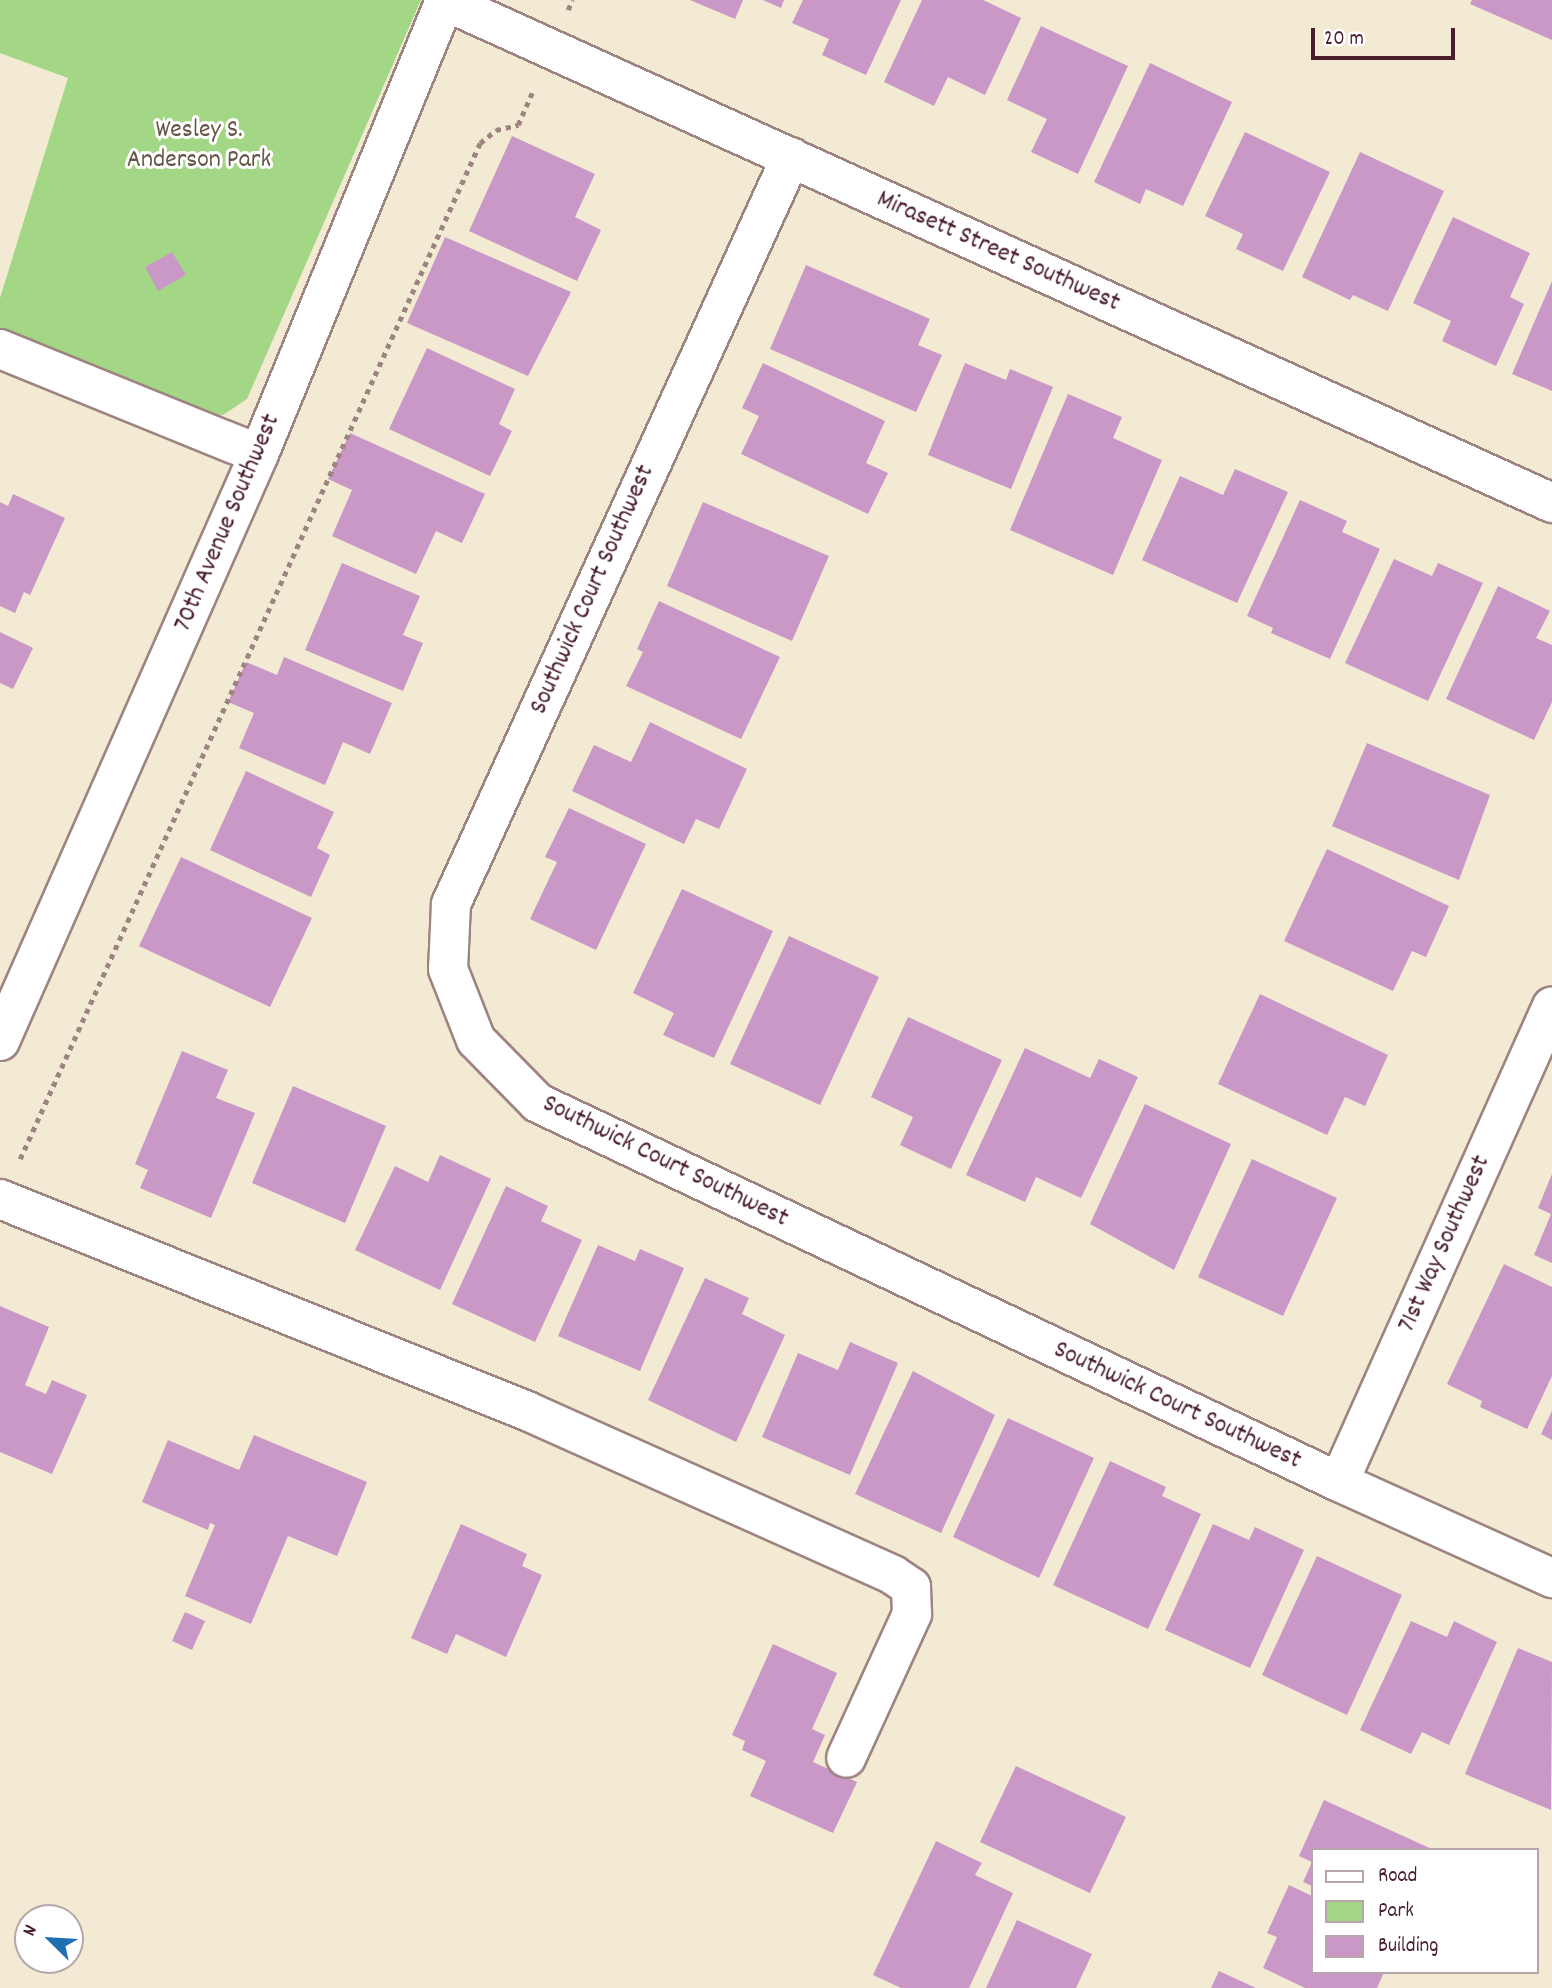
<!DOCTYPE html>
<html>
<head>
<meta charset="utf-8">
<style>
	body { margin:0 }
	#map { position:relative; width:1552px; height:1988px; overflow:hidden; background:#f3ead4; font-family:Dekko,sans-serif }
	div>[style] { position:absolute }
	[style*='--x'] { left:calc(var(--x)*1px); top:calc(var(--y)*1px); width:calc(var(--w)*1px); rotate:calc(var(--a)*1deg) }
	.green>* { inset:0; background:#a3d786 }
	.building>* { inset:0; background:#ca98c6 }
	.path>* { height:4.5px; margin-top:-2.25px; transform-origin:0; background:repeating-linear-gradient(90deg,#9e8480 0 5px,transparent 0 10px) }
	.roads { filter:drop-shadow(2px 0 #9e8480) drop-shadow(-2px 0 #9e8480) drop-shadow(0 2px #9e8480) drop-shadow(0 -2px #9e8480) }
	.minor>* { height:38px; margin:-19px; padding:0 19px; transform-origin:19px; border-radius:19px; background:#fff }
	span { translate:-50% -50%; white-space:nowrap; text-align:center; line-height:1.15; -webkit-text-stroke:6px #fff; paint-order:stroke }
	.park-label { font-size:26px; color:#655646 }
	.street-label { font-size:26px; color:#4a1f2b }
	.legend { position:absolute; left:1311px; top:1848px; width:228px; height:126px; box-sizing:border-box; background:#fff; border:2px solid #b7a5aa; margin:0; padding:9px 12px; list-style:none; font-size:21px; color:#4a1f2b }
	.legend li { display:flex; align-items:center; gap:14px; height:35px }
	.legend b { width:35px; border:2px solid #b7a5aa }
	.north { position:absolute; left:14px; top:1904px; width:70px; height:70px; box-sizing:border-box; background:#fff; border:2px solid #b7a5aa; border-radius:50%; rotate:294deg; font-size:19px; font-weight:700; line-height:28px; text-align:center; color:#4a1f2b }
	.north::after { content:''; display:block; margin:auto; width:24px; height:32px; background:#1f6fb2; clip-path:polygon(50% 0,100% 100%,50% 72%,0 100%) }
	.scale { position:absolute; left:1311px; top:28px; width:144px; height:32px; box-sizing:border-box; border:4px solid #4a1f2b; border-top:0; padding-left:9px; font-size:21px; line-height:24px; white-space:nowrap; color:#4a1f2b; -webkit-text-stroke:5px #fff; paint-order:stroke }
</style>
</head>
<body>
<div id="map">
	<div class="green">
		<div style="clip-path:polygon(0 0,421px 0,247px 399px,223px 415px,186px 412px,0 329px,0 298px,68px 78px,0 53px)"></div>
	</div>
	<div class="building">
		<div style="clip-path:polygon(690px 0,743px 0,735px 19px)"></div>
		<div style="clip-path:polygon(763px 0,784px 0,781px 8px)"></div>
		<div style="clip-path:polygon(803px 0,901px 0,866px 75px,822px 55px,829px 39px,792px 23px)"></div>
		<div style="clip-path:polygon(922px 0,983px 0,1021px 18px,985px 95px,948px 77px,934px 106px,884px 82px)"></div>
		<div style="clip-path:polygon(1472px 0,1552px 0,1552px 40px,1470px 4px)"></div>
		<div style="clip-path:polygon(1041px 26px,1128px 66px,1078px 174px,1031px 152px,1047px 119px,1007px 100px)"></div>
		<div style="clip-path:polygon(1150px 63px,1232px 102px,1183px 206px,1146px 189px,1140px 204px,1094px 182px)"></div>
		<div style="clip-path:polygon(1245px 132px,1330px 172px,1283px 271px,1236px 249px,1243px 234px,1205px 216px)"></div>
		<div style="clip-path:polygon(512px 136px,595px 174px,575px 217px,601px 230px,577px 281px,469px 231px)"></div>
		<div style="clip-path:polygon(1360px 152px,1444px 191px,1388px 311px,1353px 295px,1350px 300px,1302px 277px)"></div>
		<div style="clip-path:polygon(1453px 217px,1530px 253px,1510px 297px,1524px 304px,1496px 366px,1442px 341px,1451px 321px,1413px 303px)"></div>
		<div style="clip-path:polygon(445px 237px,571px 292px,528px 376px,407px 323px)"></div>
		<div style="clip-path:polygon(172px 252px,186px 275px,158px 291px,145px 267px)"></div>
		<div style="clip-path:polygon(806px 265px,930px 319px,918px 345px,942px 355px,916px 412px,770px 349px)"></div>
		<div style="clip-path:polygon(1552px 281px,1552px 391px,1512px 374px)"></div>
		<div style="clip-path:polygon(427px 348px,515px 389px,499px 424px,512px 431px,490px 476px,389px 429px)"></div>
		<div style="clip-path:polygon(763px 363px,885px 421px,866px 463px,888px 473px,868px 514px,741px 454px,759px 416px,742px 408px)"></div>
		<div style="clip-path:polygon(965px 363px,1006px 380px,1010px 369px,1053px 387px,1011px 489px,928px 455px)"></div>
		<div style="clip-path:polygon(1068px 394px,1122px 417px,1113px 438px,1162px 460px,1113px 575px,1010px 530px)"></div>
		<div style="clip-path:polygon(350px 433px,485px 494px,462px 543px,436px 531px,416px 574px,332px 536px,352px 490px,328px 479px)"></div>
		<div style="clip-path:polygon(1235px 469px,1288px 492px,1237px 603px,1142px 560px,1180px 476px,1223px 495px)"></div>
		<div style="clip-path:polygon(13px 494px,65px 518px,30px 595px,24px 592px,15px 613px,0 606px,0 502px,8px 506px)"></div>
		<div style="clip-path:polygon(1300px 500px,1347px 521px,1342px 532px,1380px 549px,1330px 659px,1271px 633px,1273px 628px,1247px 616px)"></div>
		<div style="clip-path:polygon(703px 502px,829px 556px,792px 641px,667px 586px)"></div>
		<div style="clip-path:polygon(1394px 559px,1432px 576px,1438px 563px,1483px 583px,1428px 701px,1345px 663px)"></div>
		<div style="clip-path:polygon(342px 563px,420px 596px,403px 635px,423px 643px,403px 691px,305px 650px)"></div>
		<div style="clip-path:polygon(1498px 586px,1550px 611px,1536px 638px,1552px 645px,1552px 702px,1534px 740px,1446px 699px)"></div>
		<div style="clip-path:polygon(659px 601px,780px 657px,741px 739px,626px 686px,643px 652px,637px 649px)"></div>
		<div style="clip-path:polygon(0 632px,33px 648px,13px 689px,0 683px)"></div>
		<div style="clip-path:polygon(284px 657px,392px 703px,370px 754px,343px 742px,325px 785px,239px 748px,254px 713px,228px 702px,246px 662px,277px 675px)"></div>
		<div style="clip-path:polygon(650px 722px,747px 769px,719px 829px,696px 819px,684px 844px,572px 791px,594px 745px,631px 762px)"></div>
		<div style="clip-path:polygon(1367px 743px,1490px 795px,1459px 880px,1332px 826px)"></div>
		<div style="clip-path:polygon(246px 771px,334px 812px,317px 848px,330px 855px,311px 897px,210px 850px)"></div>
		<div style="clip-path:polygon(569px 808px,646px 844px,596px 950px,530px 919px,557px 862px,545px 857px)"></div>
		<div style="clip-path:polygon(1327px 849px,1449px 906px,1426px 957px,1412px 951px,1393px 991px,1284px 941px)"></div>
		<div style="clip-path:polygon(181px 857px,312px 918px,270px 1007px,139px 946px)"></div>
		<div style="clip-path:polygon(682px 889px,773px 931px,714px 1058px,663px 1035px,674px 1013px,633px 993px)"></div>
		<div style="clip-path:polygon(789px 936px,879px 977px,820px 1105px,730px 1064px)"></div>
		<div style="clip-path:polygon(1260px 994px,1388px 1055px,1365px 1106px,1345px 1097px,1327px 1135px,1218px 1084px)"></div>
		<div style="clip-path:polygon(908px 1017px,1002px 1060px,951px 1169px,900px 1145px,913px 1117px,871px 1097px)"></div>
		<div style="clip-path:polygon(1025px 1048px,1090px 1078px,1099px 1059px,1138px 1077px,1081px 1198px,1036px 1177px,1025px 1202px,966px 1175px)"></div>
		<div style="clip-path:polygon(182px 1051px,228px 1070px,216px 1098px,255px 1113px,211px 1218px,140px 1188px,148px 1170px,135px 1164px)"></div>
		<div style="clip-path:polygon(293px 1086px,386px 1126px,345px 1223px,252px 1183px)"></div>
		<div style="clip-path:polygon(1145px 1104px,1231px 1144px,1174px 1270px,1090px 1224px)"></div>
		<div style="clip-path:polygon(440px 1155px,491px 1179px,440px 1290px,355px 1250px,395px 1166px,428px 1182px)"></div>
		<div style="clip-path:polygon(1252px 1159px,1337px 1198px,1283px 1316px,1198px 1277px)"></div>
		<div style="clip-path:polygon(1552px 1174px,1552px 1263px,1534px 1255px,1551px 1214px,1538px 1208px)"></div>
		<div style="clip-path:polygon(506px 1186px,548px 1206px,541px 1221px,582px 1240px,535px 1342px,452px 1304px)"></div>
		<div style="clip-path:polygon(598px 1245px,635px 1261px,640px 1249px,684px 1268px,640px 1371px,558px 1336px)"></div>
		<div style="clip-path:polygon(1504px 1264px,1552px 1287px,1552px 1376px,1527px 1429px,1480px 1407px,1482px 1401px,1447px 1384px)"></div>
		<div style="clip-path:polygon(705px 1278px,749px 1298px,742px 1314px,785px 1335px,736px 1442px,648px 1400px)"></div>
		<div style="clip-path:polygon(0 1306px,49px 1327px,25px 1385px,46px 1394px,52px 1380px,87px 1395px,52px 1474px,0 1452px)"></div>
		<div style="clip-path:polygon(850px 1342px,898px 1363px,850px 1475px,762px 1437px,798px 1353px,838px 1370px)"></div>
		<div style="clip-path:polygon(913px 1371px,995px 1415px,941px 1533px,855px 1494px)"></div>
		<div style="clip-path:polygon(1552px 1411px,1552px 1440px,1541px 1434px)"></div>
		<div style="clip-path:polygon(1008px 1418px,1094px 1458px,1039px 1578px,953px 1537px)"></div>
		<div style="clip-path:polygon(254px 1435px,367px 1482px,337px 1556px,288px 1536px,251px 1624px,185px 1596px,215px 1525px,210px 1523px,208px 1530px,142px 1502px,168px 1440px,239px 1470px)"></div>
		<div style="clip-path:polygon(1110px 1461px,1166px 1487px,1162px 1496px,1201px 1514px,1148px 1629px,1053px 1585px)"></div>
		<div style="clip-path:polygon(461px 1524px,527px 1554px,522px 1566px,542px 1575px,506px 1657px,456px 1634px,447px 1654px,411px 1638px)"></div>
		<div style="clip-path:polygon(1213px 1524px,1249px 1540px,1255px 1527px,1304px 1550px,1250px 1668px,1165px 1630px)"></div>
		<div style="clip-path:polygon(1317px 1556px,1402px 1595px,1347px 1715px,1262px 1675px)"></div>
		<div style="clip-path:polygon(185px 1612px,205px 1621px,192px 1650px,172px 1641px)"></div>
		<div style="clip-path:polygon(1411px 1621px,1447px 1637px,1454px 1621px,1497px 1642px,1449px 1745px,1422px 1732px,1411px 1754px,1360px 1730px)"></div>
		<div style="clip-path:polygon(773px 1644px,837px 1673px,812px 1729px,825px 1735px,813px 1762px,857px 1782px,833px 1833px,750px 1796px,766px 1761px,742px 1750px,745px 1741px,732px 1735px)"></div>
		<div style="clip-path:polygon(1518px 1648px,1552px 1662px,1551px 1810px,1465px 1774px)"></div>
		<div style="clip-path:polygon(1016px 1766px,1126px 1817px,1090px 1893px,980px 1842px)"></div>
		<div style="clip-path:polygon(1324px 1800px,1434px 1850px,1312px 1850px,1312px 1862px,1299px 1856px)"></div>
		<div style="clip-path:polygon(936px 1841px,982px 1863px,975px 1875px,1013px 1893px,969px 1988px,901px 1988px,873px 1975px)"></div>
		<div style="clip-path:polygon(1312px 1862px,1312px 1886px,1303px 1882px)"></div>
		<div style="clip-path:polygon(1289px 1885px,1312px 1896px,1312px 1972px,1384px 1972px,1377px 1988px,1305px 1988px,1263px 1968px,1277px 1937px,1267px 1933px)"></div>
		<div style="clip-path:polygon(1017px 1920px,1092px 1954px,1076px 1988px,986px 1988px)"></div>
		<div style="clip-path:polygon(1219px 1971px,1256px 1988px,1211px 1988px)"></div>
	</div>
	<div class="path">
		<div style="--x:568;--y:10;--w:11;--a:-68"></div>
		<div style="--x:20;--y:1159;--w:1115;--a:-65.64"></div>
		<div style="--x:480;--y:143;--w:21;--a:-39"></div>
		<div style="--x:496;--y:130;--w:23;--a:-13"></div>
		<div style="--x:518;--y:125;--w:40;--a:-66.6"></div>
	</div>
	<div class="roads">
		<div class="minor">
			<div style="--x:445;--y:1;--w:1216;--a:24.39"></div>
			<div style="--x:791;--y:157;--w:821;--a:114.47"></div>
			<div style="--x:451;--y:904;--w:65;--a:92.6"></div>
			<div style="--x:448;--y:969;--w:76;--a:68.5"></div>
			<div style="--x:476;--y:1040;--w:88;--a:45.5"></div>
			<div style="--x:538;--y:1103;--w:886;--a:25.32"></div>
			<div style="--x:1339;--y:1482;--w:234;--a:24.3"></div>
			<div style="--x:0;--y:349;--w:279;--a:22.1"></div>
			<div style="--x:0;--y:1041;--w:642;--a:-66.19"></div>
			<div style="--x:259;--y:454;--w:491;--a:-67.7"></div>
			<div style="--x:0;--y:1199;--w:568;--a:21.91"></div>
			<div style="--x:527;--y:1411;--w:401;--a:24.1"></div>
			<div style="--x:893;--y:1575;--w:22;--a:34"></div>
			<div style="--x:911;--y:1587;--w:27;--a:88"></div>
			<div style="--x:912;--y:1614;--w:158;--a:114.6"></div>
			<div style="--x:1339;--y:1482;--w:521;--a:-65.89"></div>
		</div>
	</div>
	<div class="park-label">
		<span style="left:199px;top:146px">Wesley S.<br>Anderson Park</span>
	</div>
	<div class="street-label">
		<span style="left:998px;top:252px;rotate:24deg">Mirasett Street Southwest</span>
		<span style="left:228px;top:523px;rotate:-67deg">70th Avenue Southwest</span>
		<span style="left:593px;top:590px;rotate:-66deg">Southwick Court Southwest</span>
		<span style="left:665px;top:1162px;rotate:26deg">Southwick Court Southwest</span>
		<span style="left:1445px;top:1244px;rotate:-66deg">71st Way Southwest</span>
		<span style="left:1177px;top:1406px;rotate:25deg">Southwick Court Southwest</span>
	</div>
	<ul class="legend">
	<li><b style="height:9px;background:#fff"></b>Road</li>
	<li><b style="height:19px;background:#a3d786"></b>Park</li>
	<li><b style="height:19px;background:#ca98c6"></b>Building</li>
	</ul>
	<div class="north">N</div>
	<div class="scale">20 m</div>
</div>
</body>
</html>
